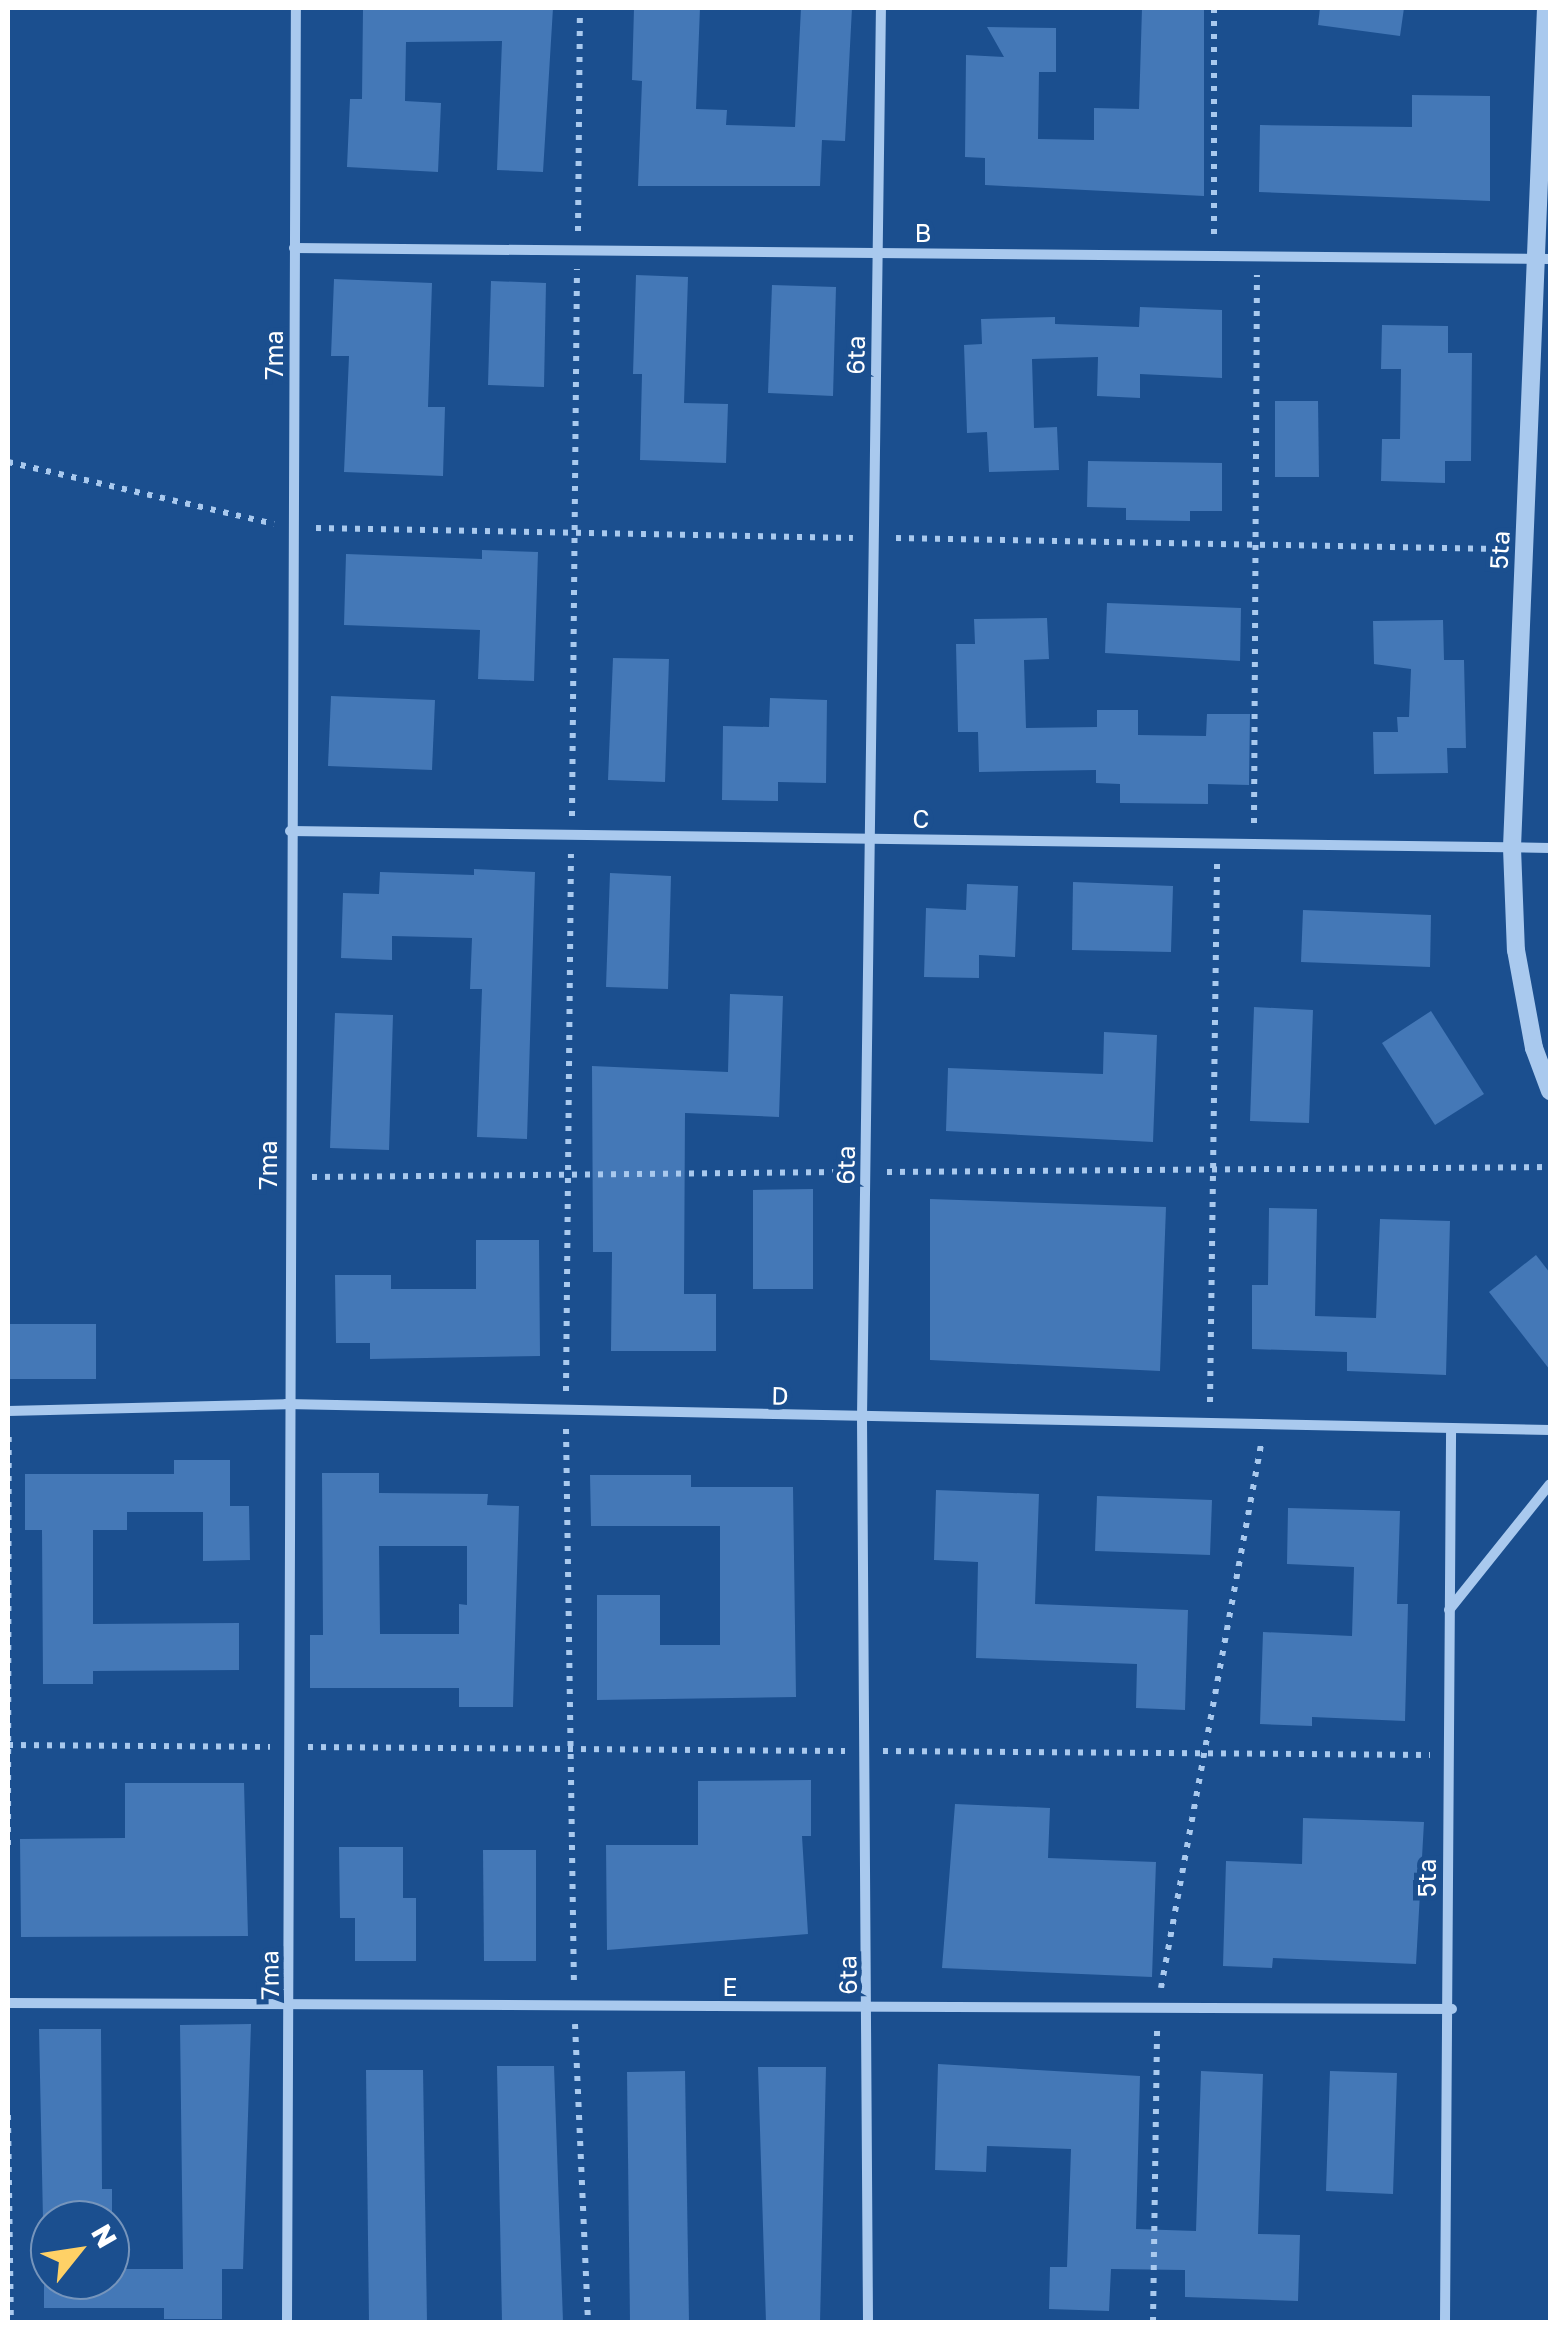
<!DOCTYPE html>
<html>
<head>
<meta charset="utf-8">
<style>
	body { margin:0 }
	#map { position:relative; width:1558px; height:2330px; overflow:hidden; background:#1b4f8f; font-family:"Golos Text",sans-serif }
	div>[style] { position:absolute }
	[style*='--x'] { left:calc(var(--x)*1px); top:calc(var(--y)*1px); width:calc(var(--w)*1px); rotate:calc(var(--a)*1deg) }
	.building>* { inset:0; background:#4478b7 }
	.path>* { height:6px; margin-top:-3px; transform-origin:0; background:repeating-linear-gradient(90deg,#a9c9ee 0 5px,transparent 0 13px) }
	.minor>* { height:10px; margin:-5px; padding:0 5px; transform-origin:5px; border-radius:5px; background:#a9c9ee }
	.tertiary>* { height:18px; margin:-9px; padding:0 9px; transform-origin:9px; border-radius:9px; background:#a9c9ee }
	span { translate:-50% -50%; white-space:nowrap; text-align:center; line-height:1.15; -webkit-text-stroke:10px #1b4f8f; paint-order:stroke }
	.street-label { font-size:25px; color:#fff }
	.frame { position:absolute; inset:0; border:10px solid #fff; pointer-events:none }
	.north { position:absolute; left:30px; top:2200px; width:100px; height:100px; box-sizing:border-box; background:#1b4f8f; border:2px solid #7695bc; border-radius:50%; rotate:60deg; font-size:28px; font-weight:700; line-height:40px; text-align:center; color:#fff }
	.north::after { content:''; display:block; margin:auto; width:35px; height:45px; background:#ffd166; clip-path:polygon(50% 0,100% 100%,50% 72%,0 100%) }
</style>
</head>
<body>
<div id="map">
	<div class="building">
		<div style="clip-path:polygon(363px 8px,553px 8px,543px 172px,497px 170px,502px 41px,406px 42px,405px 101px,441px 103px,438px 172px,347px 167px,350px 99px,362px 99px)"></div>
		<div style="clip-path:polygon(634px 8px,700px 8px,696px 109px,727px 110px,726px 125px,795px 127px,801px 8px,852px 8px,845px 141px,822px 140px,820px 186px,638px 186px,642px 81px,632px 80px)"></div>
		<div style="clip-path:polygon(1142px 8px,1204px 8px,1204px 196px,985px 185px,985px 158px,965px 157px,966px 55px,1004px 57px,987px 27px,1056px 28px,1056px 72px,1039px 72px,1038px 139px,1094px 140px,1094px 108px,1139px 109px)"></div>
		<div style="clip-path:polygon(1320px 8px,1404px 8px,1400px 36px,1318px 25px)"></div>
		<div style="clip-path:polygon(1412px 95px,1490px 96px,1490px 201px,1259px 192px,1260px 125px,1412px 127px)"></div>
		<div style="clip-path:polygon(636px 275px,688px 277px,684px 403px,728px 404px,726px 463px,640px 460px,642px 374px,633px 374px)"></div>
		<div style="clip-path:polygon(334px 279px,432px 283px,428px 407px,445px 407px,443px 476px,344px 472px,349px 356px,331px 356px)"></div>
		<div style="clip-path:polygon(491px 281px,546px 283px,544px 387px,488px 385px)"></div>
		<div style="clip-path:polygon(772px 285px,836px 287px,833px 396px,768px 393px)"></div>
		<div style="clip-path:polygon(1140px 307px,1222px 310px,1222px 378px,1140px 374px,1140px 398px,1097px 396px,1098px 357px,1032px 359px,1034px 428px,1057px 427px,1059px 470px,989px 472px,987px 432px,967px 433px,964px 345px,982px 344px,981px 319px,1055px 317px,1055px 324px,1139px 327px)"></div>
		<div style="clip-path:polygon(1382px 325px,1448px 326px,1448px 353px,1472px 353px,1471px 461px,1445px 461px,1445px 483px,1381px 481px,1382px 439px,1400px 439px,1401px 369px,1381px 369px)"></div>
		<div style="clip-path:polygon(1275px 401px,1318px 401px,1319px 477px,1275px 477px)"></div>
		<div style="clip-path:polygon(1088px 461px,1222px 463px,1222px 511px,1190px 511px,1190px 521px,1126px 520px,1126px 508px,1087px 507px)"></div>
		<div style="clip-path:polygon(482px 550px,538px 552px,534px 681px,478px 679px,480px 630px,344px 625px,346px 554px,482px 559px)"></div>
		<div style="clip-path:polygon(1107px 603px,1241px 608px,1240px 661px,1105px 653px)"></div>
		<div style="clip-path:polygon(1047px 618px,1049px 659px,1024px 660px,1026px 728px,1097px 727px,1097px 710px,1138px 710px,1138px 735px,1206px 736px,1207px 714px,1250px 714px,1249px 785px,1208px 784px,1208px 804px,1120px 803px,1120px 784px,1096px 783px,1096px 770px,979px 772px,978px 732px,958px 732px,956px 644px,975px 644px,974px 619px)"></div>
		<div style="clip-path:polygon(1443px 620px,1444px 660px,1464px 660px,1466px 748px,1447px 748px,1448px 773px,1374px 774px,1373px 732px,1398px 732px,1397px 717px,1409px 717px,1411px 669px,1374px 664px,1373px 621px)"></div>
		<div style="clip-path:polygon(613px 658px,669px 659px,665px 782px,608px 780px)"></div>
		<div style="clip-path:polygon(331px 696px,435px 700px,432px 770px,328px 766px)"></div>
		<div style="clip-path:polygon(770px 698px,827px 700px,826px 783px,778px 782px,778px 801px,722px 800px,723px 726px,769px 727px)"></div>
		<div style="clip-path:polygon(474px 869px,535px 872px,527px 1139px,477px 1137px,482px 989px,470px 989px,472px 938px,392px 936px,392px 960px,341px 958px,343px 893px,379px 894px,380px 872px,474px 875px)"></div>
		<div style="clip-path:polygon(610px 873px,671px 876px,668px 989px,606px 987px)"></div>
		<div style="clip-path:polygon(1073px 882px,1173px 886px,1171px 952px,1072px 950px)"></div>
		<div style="clip-path:polygon(967px 884px,1018px 886px,1015px 957px,979px 955px,979px 978px,924px 977px,926px 908px,966px 910px)"></div>
		<div style="clip-path:polygon(1303px 910px,1431px 915px,1430px 967px,1301px 962px)"></div>
		<div style="clip-path:polygon(730px 994px,783px 996px,779px 1117px,685px 1113px,684px 1294px,716px 1294px,716px 1351px,611px 1351px,612px 1252px,593px 1252px,592px 1066px,728px 1072px)"></div>
		<div style="clip-path:polygon(1254px 1007px,1313px 1010px,1309px 1123px,1250px 1121px)"></div>
		<div style="clip-path:polygon(1431px 1011px,1484px 1094px,1435px 1125px,1382px 1043px)"></div>
		<div style="clip-path:polygon(335px 1013px,393px 1015px,389px 1150px,330px 1148px)"></div>
		<div style="clip-path:polygon(1104px 1032px,1157px 1035px,1153px 1142px,946px 1131px,948px 1068px,1103px 1074px)"></div>
		<div style="clip-path:polygon(813px 1189px,813px 1289px,753px 1289px,753px 1190px)"></div>
		<div style="clip-path:polygon(930px 1199px,1166px 1207px,1160px 1371px,930px 1360px)"></div>
		<div style="clip-path:polygon(1269px 1208px,1317px 1209px,1315px 1316px,1376px 1318px,1380px 1219px,1450px 1221px,1446px 1375px,1347px 1371px,1347px 1352px,1252px 1349px,1252px 1285px,1268px 1285px)"></div>
		<div style="clip-path:polygon(476px 1240px,539px 1240px,540px 1356px,370px 1359px,370px 1343px,336px 1343px,335px 1275px,391px 1275px,391px 1289px,476px 1289px)"></div>
		<div style="clip-path:polygon(1536px 1255px,1550px 1273px,1550px 1370px,1489px 1292px)"></div>
		<div style="clip-path:polygon(8px 1324px,96px 1324px,96px 1379px,8px 1379px)"></div>
		<div style="clip-path:polygon(174px 1460px,230px 1460px,230px 1506px,249px 1506px,250px 1560px,203px 1561px,203px 1512px,127px 1512px,127px 1530px,93px 1530px,93px 1624px,239px 1623px,239px 1670px,93px 1671px,93px 1684px,43px 1684px,42px 1530px,25px 1530px,25px 1474px,174px 1474px)"></div>
		<div style="clip-path:polygon(evenodd,322px 1473px,379px 1473px,379px 1493px,488px 1494px,487px 1505px,519px 1506px,513px 1707px,459px 1707px,459px 1688px,310px 1688px,310px 1635px,323px 1635px,322px 1473px,379px 1546px,467px 1546px,467px 1605px,459px 1604px,459px 1634px,380px 1634px,379px 1546px)"></div>
		<div style="clip-path:polygon(590px 1475px,691px 1475px,691px 1487px,793px 1487px,796px 1697px,597px 1700px,597px 1595px,660px 1595px,660px 1645px,720px 1645px,720px 1526px,591px 1526px)"></div>
		<div style="clip-path:polygon(936px 1490px,1039px 1494px,1035px 1604px,1188px 1610px,1185px 1710px,1136px 1708px,1137px 1664px,976px 1658px,978px 1562px,934px 1560px)"></div>
		<div style="clip-path:polygon(1097px 1496px,1212px 1500px,1210px 1555px,1095px 1551px)"></div>
		<div style="clip-path:polygon(1288px 1508px,1400px 1511px,1397px 1604px,1408px 1604px,1405px 1721px,1312px 1717px,1312px 1726px,1260px 1724px,1263px 1632px,1352px 1636px,1354px 1567px,1287px 1564px)"></div>
		<div style="clip-path:polygon(811px 1780px,811px 1836px,802px 1836px,808px 1934px,607px 1950px,606px 1845px,698px 1845px,698px 1781px)"></div>
		<div style="clip-path:polygon(125px 1783px,244px 1783px,248px 1936px,21px 1937px,20px 1839px,125px 1838px)"></div>
		<div style="clip-path:polygon(955px 1804px,1050px 1808px,1048px 1858px,1156px 1862px,1152px 1977px,942px 1968px)"></div>
		<div style="clip-path:polygon(1303px 1818px,1424px 1822px,1416px 1964px,1273px 1958px,1272px 1968px,1223px 1966px,1226px 1861px,1302px 1864px)"></div>
		<div style="clip-path:polygon(339px 1847px,403px 1847px,403px 1898px,416px 1898px,416px 1961px,355px 1961px,355px 1918px,340px 1918px)"></div>
		<div style="clip-path:polygon(483px 1850px,536px 1850px,536px 1961px,484px 1961px)"></div>
		<div style="clip-path:polygon(251px 2024px,243px 2269px,222px 2269px,222px 2319px,164px 2319px,164px 2308px,44px 2308px,44px 2280px,110px 2280px,110px 2269px,183px 2269px,180px 2025px)"></div>
		<div style="clip-path:polygon(39px 2029px,101px 2029px,102px 2189px,112px 2189px,112px 2220px,43px 2220px)"></div>
		<div style="clip-path:polygon(938px 2064px,1140px 2076px,1136px 2229px,1196px 2231px,1201px 2071px,1263px 2074px,1258px 2234px,1300px 2235px,1298px 2301px,1185px 2297px,1185px 2270px,1111px 2269px,1109px 2311px,1049px 2309px,1050px 2267px,1067px 2267px,1071px 2149px,987px 2146px,986px 2172px,935px 2170px)"></div>
		<div style="clip-path:polygon(497px 2066px,554px 2066px,563px 2322px,502px 2322px)"></div>
		<div style="clip-path:polygon(758px 2067px,826px 2067px,820px 2322px,766px 2322px)"></div>
		<div style="clip-path:polygon(366px 2070px,423px 2070px,427px 2322px,369px 2322px)"></div>
		<div style="clip-path:polygon(685px 2071px,689px 2322px,630px 2322px,627px 2072px)"></div>
		<div style="clip-path:polygon(1330px 2071px,1397px 2073px,1393px 2194px,1326px 2191px)"></div>
	</div>
	<div class="path">
		<div style="--x:1214;--y:8;--w:230;--a:90"></div>
		<div style="--x:578;--y:231;--w:223;--a:-89.5"></div>
		<div style="--x:8;--y:462;--w:273;--a:13.1"></div>
		<div style="--x:316;--y:528;--w:537;--a:1.07"></div>
		<div style="--x:896;--y:538;--w:602;--a:1.05"></div>
		<div style="--x:572;--y:816;--w:547;--a:-89.48"></div>
		<div style="--x:1254;--y:823;--w:548;--a:-89.69"></div>
		<div style="--x:887;--y:1172;--w:663;--a:-0.43"></div>
		<div style="--x:312;--y:1177;--w:532;--a:-0.54"></div>
		<div style="--x:566;--y:1391;--w:537;--a:-89.47"></div>
		<div style="--x:1210;--y:1402;--w:538;--a:-89.25"></div>
		<div style="--x:566;--y:1429;--w:557;--a:89.18"></div>
		<div style="--x:8;--y:1745;--w:262;--a:0.4"></div>
		<div style="--x:308;--y:1747;--w:537;--a:0.43"></div>
		<div style="--x:883;--y:1751;--w:547;--a:0.42"></div>
		<div style="--x:8;--y:1845;--w:413;--a:-89.9"></div>
		<div style="--x:1161;--y:1988;--w:552;--a:-79.57"></div>
		<div style="--x:575;--y:2024;--w:298;--a:87.5"></div>
		<div style="--x:8;--y:2115;--w:207;--a:89.2"></div>
		<div style="--x:1153;--y:2322;--w:292;--a:-89.2"></div>
	</div>
	<div class="minor">
		<div style="--x:294;--y:248;--w:1256;--a:0.5"></div>
		<div style="--x:290;--y:831;--w:1260;--a:0.77"></div>
		<div style="--x:8;--y:1411;--w:278;--a:-1.4"></div>
		<div style="--x:286;--y:1404;--w:1264;--a:1.18"></div>
		<div style="--x:1449;--y:1610;--w:161;--a:-51.3"></div>
		<div style="--x:8;--y:2003;--w:1444;--a:0.24"></div>
		<div style="--x:287;--y:2322;--w:2314;--a:-89.78"></div>
		<div style="--x:868;--y:2322;--w:904;--a:-90.38"></div>
		<div style="--x:862;--y:1418;--w:1410;--a:-89.23"></div>
		<div style="--x:1445;--y:2322;--w:889;--a:-89.61"></div>
	</div>
	<div class="tertiary">
		<div style="--x:1546;--y:8;--w:841;--a:92.32"></div>
		<div style="--x:1512;--y:848;--w:102;--a:87.8"></div>
		<div style="--x:1516;--y:950;--w:100;--a:79.6"></div>
		<div style="--x:1534;--y:1048;--w:46;--a:69.6"></div>
	</div>
	<div class="street-label">
		<span style="left:923px;top:233px">B</span>
		<span style="left:274px;top:355px;rotate:-90deg">7ma</span>
		<span style="left:856px;top:355px;rotate:-89deg">6ta</span>
		<span style="left:1500px;top:550px;rotate:-87deg">5ta</span>
		<span style="left:921px;top:819px;rotate:1deg">C</span>
		<span style="left:268px;top:1165px;rotate:-90deg">7ma</span>
		<span style="left:846px;top:1165px;rotate:-89deg">6ta</span>
		<span style="left:780px;top:1396px;rotate:1deg">D</span>
		<span style="left:1427px;top:1878px;rotate:-90deg">5ta</span>
		<span style="left:270px;top:1975px;rotate:-91deg">7ma</span>
		<span style="left:848px;top:1975px;rotate:-91deg">6ta</span>
		<span style="left:730px;top:1987px">E</span>
	</div>
	<div class="frame"></div>
	<div class="north">N</div>
</div>
</body>
</html>
